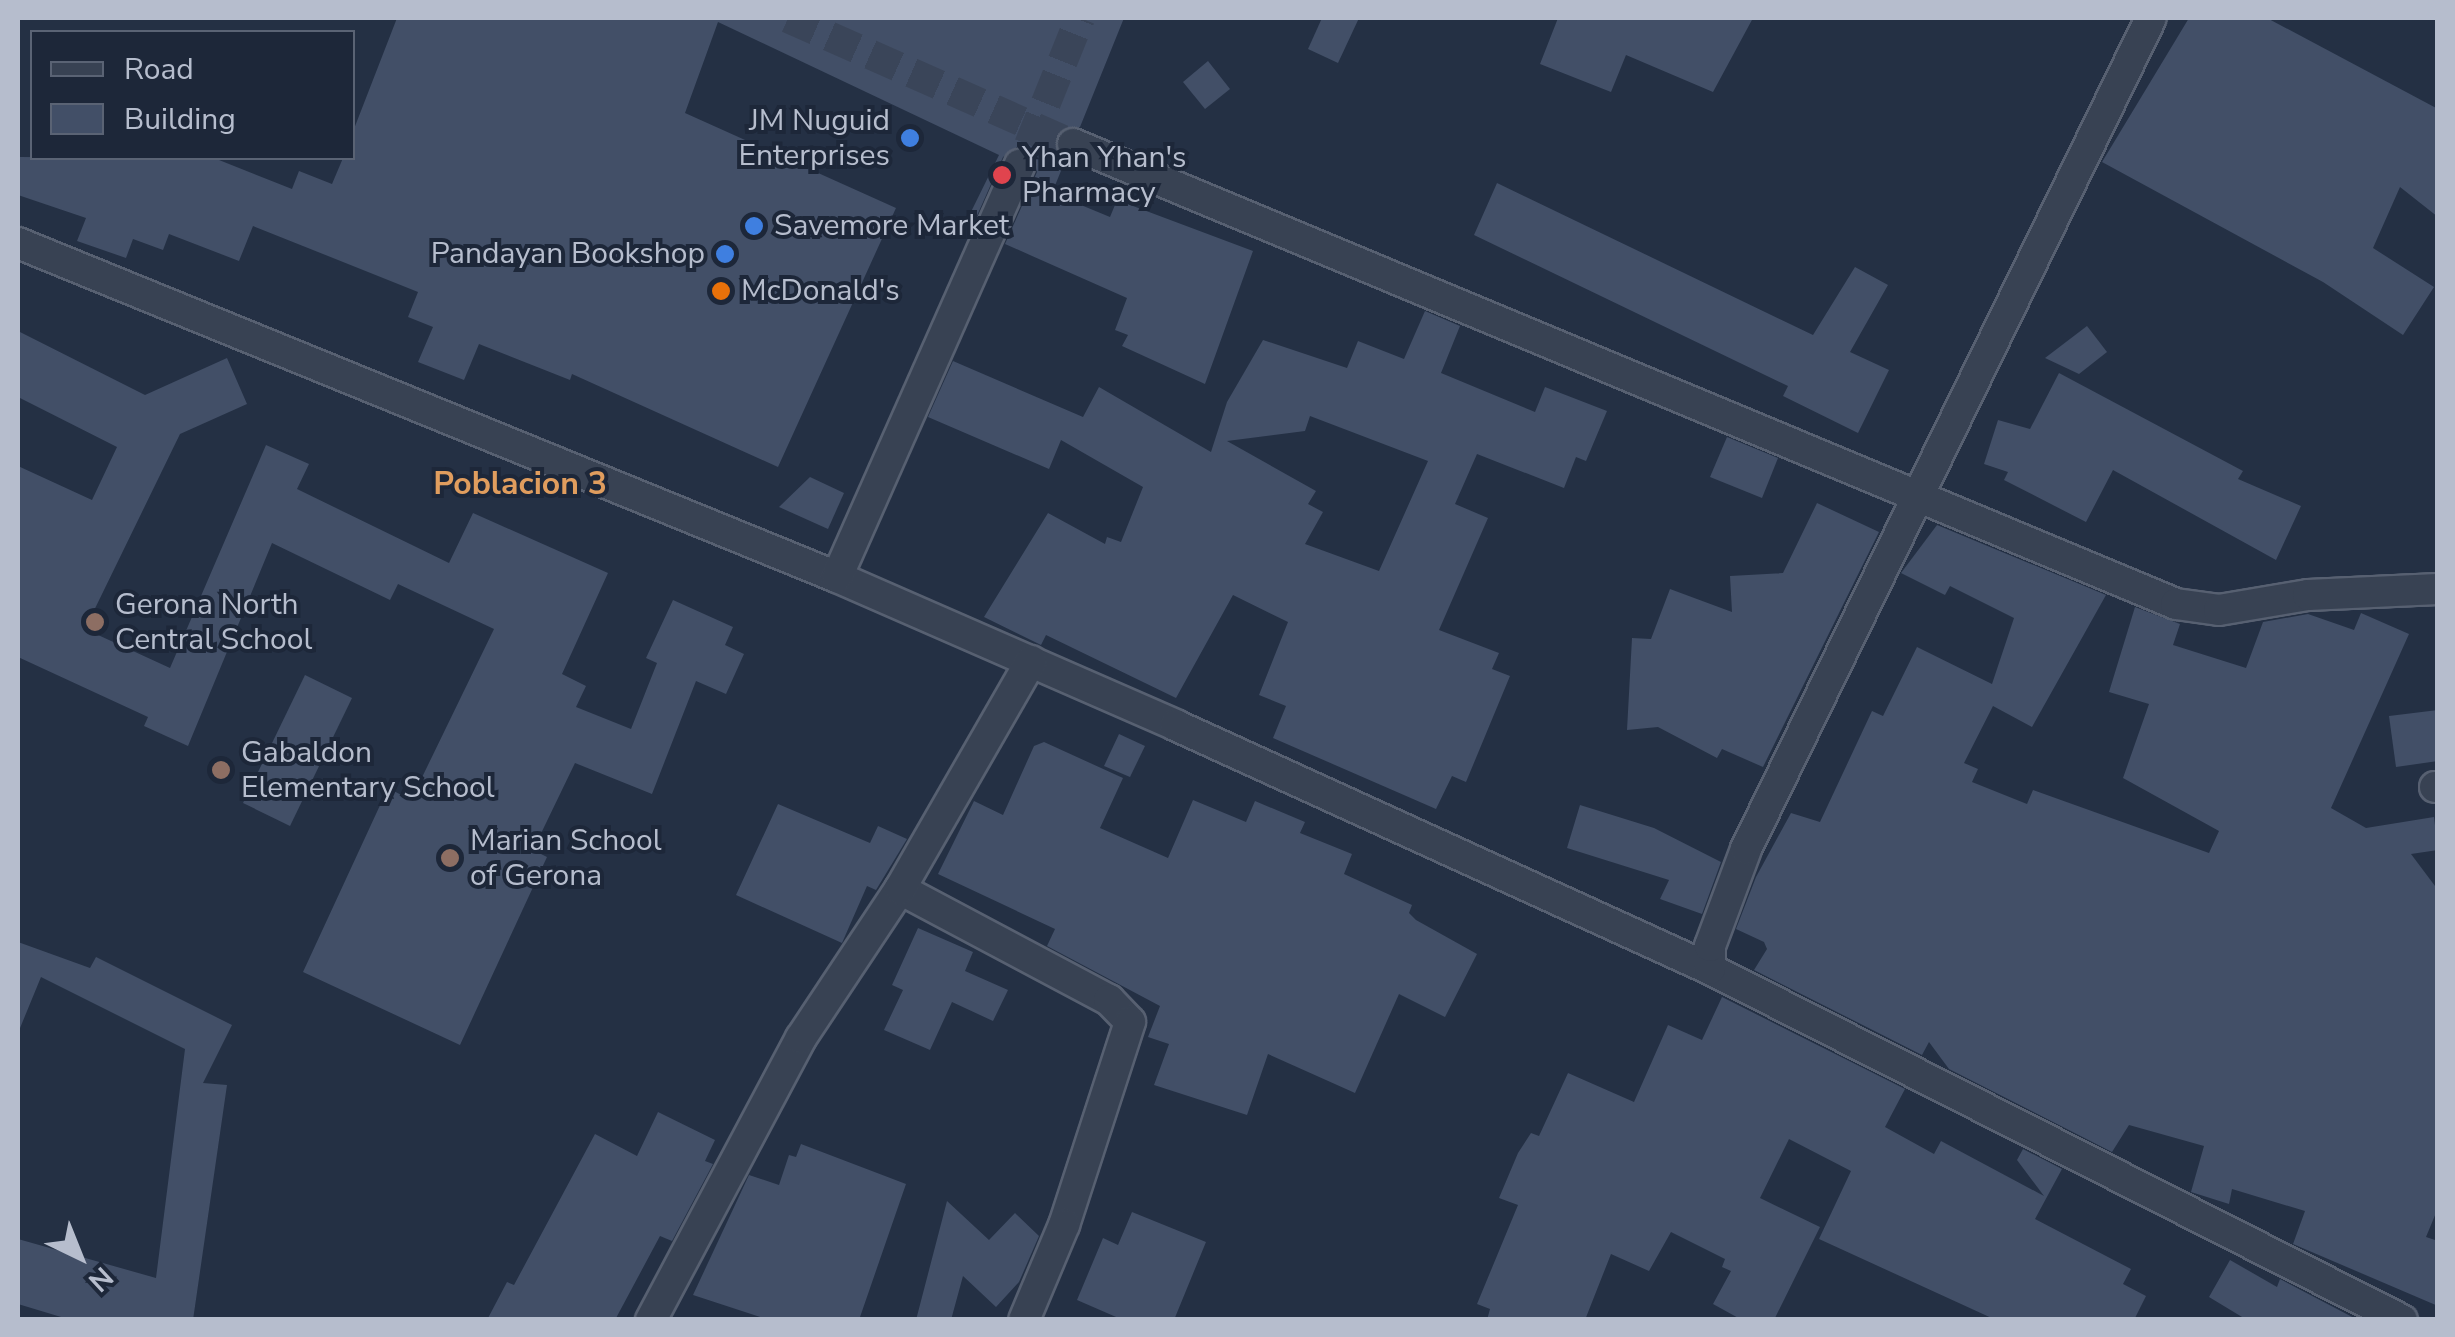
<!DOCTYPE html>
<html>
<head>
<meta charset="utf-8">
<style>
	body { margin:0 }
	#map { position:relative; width:2455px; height:1337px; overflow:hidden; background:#243044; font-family:"Nunito Sans",sans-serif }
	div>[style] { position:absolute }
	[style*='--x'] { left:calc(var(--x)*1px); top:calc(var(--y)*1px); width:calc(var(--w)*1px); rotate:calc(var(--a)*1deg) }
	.building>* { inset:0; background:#424f67 }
	.street-tunnel>* { height:30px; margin-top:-15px; transform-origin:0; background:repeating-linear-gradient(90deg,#3a4559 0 30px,transparent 0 45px) }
	.roads { filter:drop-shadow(2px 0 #576071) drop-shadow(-2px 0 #576071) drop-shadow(0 2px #576071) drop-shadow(0 -2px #576071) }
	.street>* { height:30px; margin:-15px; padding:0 15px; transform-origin:15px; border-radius:15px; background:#384253 }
	.dots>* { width:28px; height:28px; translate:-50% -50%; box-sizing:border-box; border:5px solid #1d2739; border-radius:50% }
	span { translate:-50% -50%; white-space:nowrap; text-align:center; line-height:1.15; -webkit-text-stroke:8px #1d2739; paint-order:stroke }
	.poi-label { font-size:30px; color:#b6bdcd }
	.right { translate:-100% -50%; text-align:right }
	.left { translate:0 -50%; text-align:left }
	.neighbourhood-label { font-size:32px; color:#e09d5e; font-weight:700 }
	.frame { position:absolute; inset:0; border:20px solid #b6bdcd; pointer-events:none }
	.legend { position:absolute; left:30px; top:30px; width:325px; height:130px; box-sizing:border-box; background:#1d2739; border:2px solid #5a6374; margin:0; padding:12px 18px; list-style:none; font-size:30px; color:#b6bdcd }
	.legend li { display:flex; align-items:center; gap:20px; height:50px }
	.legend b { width:50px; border:2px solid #5a6374 }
	.north { position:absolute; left:30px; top:1207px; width:100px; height:100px; -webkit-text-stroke:8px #1d2739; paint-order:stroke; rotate:137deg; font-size:28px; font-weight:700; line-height:40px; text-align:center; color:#b6bdcd }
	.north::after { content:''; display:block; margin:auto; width:35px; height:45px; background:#b6bdcd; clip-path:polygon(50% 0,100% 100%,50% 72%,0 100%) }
</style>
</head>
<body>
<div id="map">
	<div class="building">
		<div style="clip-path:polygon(397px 18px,1124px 18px,1080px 127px,1056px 136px,1055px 147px,1065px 161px,1052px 193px,1110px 217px,1117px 200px,1253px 251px,1205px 384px,1122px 346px,1128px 335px,1115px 330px,1127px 298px,1005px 244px,1037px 172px,1028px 148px,1017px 147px,1003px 157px,972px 227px,965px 224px,999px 155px,718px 22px,685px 113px,896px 208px,778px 467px,572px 374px,570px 380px,479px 344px,464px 380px,418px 362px,433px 327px,408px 317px,418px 292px,253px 226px,239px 261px,169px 234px,163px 250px,133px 239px,126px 258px,77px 241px,86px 218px,18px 195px,18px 157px,214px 158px,292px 189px,299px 171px,332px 184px,343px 158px,352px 158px,352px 134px)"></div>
		<div style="clip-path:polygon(1322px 18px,1359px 18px,1338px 63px,1308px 49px)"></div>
		<div style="clip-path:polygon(1558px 18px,1753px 18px,1713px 92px,1626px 55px,1611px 92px,1540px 64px)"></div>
		<div style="clip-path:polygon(2189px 18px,2267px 18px,2438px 109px,2438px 217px,2400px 187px,2373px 248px,2434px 287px,2403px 335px,2323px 282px,2102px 162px)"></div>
		<div style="clip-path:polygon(1208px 61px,1230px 89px,1205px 109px,1183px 82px)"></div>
		<div style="clip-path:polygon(1497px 183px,1813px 335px,1855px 267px,1888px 285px,1850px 352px,1889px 370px,1858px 433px,1783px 396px,1788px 386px,1474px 235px)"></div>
		<div style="clip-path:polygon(evenodd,1425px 311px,1460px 326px,1441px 373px,1535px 412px,1545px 387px,1607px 411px,1586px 461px,1576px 457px,1564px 488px,1477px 454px,1455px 504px,1488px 518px,1439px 630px,1499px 653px,1492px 669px,1510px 676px,1466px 782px,1452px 776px,1436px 809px,1273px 738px,1286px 706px,1259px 695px,1288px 622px,1233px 595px,1176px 698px,1046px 635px,1041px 645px,984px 617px,1048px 513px,1105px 544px,1107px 537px,1121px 542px,1143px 487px,1061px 440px,1049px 469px,928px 417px,953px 361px,1083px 417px,1099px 387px,1211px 452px,1227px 402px,1263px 340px,1347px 368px,1358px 341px,1404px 359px,1425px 311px,1310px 416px,1428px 461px,1379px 571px,1305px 544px,1323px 512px,1308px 504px,1316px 491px,1227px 441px,1305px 431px,1310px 416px)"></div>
		<div style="clip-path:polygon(2087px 326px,2107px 352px,2079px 374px,2045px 358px)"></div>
		<div style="clip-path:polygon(18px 331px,145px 395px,227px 358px,247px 404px,180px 434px,85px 629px,170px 668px,266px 445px,309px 464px,297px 489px,449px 563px,473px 513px,608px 573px,562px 674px,586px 686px,576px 707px,631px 729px,657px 663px,646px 658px,673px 600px,733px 627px,725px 645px,744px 654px,726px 694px,696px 681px,652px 794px,575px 763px,533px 850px,547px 857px,460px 1045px,303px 972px,388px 788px,411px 800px,494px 629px,398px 584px,390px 600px,272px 543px,188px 746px,144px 726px,148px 717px,18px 657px,18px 466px,92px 500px,117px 447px,18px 397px)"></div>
		<div style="clip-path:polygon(2059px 373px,2243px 471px,2238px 479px,2301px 506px,2276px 560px,2113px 470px,2086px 522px,2004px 480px,2008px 472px,1984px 464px,1998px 420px,2030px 429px)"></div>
		<div style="clip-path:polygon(1727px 437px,1778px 458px,1762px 498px,1710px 477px)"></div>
		<div style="clip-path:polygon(810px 477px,844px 493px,828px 529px,779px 507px)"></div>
		<div style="clip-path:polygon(1817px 503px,1879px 532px,1763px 767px,1722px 749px,1717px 758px,1658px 727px,1627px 730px,1632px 638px,1651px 639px,1670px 589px,1732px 612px,1730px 576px,1783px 573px)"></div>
		<div style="clip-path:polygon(1937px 525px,2106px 595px,2032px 727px,1993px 706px,1964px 763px,1978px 769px,1972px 782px,2027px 804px,2033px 790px,2209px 853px,2219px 831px,2123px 778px,2149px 704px,2109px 692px,2135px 607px,2180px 624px,2173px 645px,2246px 668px,2263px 622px,2308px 614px,2354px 630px,2361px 613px,2409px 634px,2331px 808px,2366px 828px,2434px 817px,2438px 850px,2411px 854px,2438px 890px,2438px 1208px,2426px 1237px,2438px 1241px,2438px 1306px,2293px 1244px,2305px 1211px,2232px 1189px,2229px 1204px,2191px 1192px,2204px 1146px,2129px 1125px,2112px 1152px,1949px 1069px,1929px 1042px,1922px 1055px,1754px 970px,1767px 949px,1764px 942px,1736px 929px,1756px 877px,1791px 813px,1820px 822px,1872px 711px,1883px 716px,1917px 647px,1992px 684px,2014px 618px,1950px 586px,1945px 595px,1901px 573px)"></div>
		<div style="clip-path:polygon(305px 675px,352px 698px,290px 826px,243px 803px)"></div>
		<div style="clip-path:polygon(2438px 710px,2438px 761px,2396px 767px,2389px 716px)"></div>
		<div style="clip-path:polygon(1119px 734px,1145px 746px,1130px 777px,1104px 766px)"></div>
		<div style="clip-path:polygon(1044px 742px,1123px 778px,1100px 828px,1168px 858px,1193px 800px,1246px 822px,1255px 801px,1305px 822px,1300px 833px,1352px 854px,1344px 874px,1412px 905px,1409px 913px,1416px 920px,1477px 954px,1445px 1017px,1399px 994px,1355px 1093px,1268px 1054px,1247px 1115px,1154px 1085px,1169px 1044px,1148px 1037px,1160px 1006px,1047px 946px,1055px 929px,938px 874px,974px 801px,1003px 815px,1034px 746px)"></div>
		<div style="clip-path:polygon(778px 804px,870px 843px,878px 826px,907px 839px,876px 890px,867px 886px,842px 943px,736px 895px)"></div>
		<div style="clip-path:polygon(1580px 805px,1654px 828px,1721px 862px,1702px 914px,1660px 899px,1669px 880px,1567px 848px)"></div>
		<div style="clip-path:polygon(918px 928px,973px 952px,965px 971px,1008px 990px,993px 1021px,952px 1002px,930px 1050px,884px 1030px,903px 990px,892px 985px)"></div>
		<div style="clip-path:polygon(18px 942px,90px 968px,96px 957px,232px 1025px,203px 1083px,227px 1085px,193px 1320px,71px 1320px,18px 1304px,18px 1239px,156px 1278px,185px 1049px,41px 977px,18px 1033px)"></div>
		<div style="clip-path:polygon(1722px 997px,1905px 1089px,1885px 1127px,1934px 1154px,1941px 1141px,2044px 1196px,2017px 1160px,2023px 1149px,2062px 1169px,2035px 1219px,2131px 1269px,2123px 1284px,2146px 1296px,2134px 1320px,1996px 1320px,1819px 1239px,1851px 1171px,1789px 1139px,1760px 1198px,1820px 1227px,1774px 1320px,1742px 1320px,1713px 1304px,1731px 1271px,1722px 1267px,1725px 1259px,1671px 1232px,1649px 1271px,1611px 1254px,1585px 1320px,1487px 1320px,1490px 1309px,1477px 1304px,1518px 1205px,1499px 1198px,1518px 1153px,1531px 1133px,1539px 1136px,1568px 1073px,1634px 1102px,1668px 1025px,1702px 1040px)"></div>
		<div style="clip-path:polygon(658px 1112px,715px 1140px,705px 1161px,713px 1164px,672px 1241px,660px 1236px,615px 1320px,487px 1320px,507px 1282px,514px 1285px,595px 1134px,637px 1156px)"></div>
		<div style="clip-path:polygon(801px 1144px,906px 1184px,859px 1320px,769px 1320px,693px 1295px,749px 1175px,779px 1185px,789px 1155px,796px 1157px)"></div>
		<div style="clip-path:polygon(947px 1201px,989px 1240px,1015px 1213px,1039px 1236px,1019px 1282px,996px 1307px,963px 1276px,951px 1320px,916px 1320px)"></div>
		<div style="clip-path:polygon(1132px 1212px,1206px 1242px,1174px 1320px,1123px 1320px,1077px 1300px,1103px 1238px,1118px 1245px)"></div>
		<div style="clip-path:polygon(2230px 1260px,2277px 1287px,2280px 1279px,2358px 1320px,2247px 1320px,2209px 1297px)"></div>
	</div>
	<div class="street-tunnel">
		<div style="--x:788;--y:18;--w:312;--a:23.9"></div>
		<div style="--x:1029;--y:145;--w:137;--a:-68.1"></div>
	</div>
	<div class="roads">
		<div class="street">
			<div style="--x:1073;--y:144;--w:1195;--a:22.64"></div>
			<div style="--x:2176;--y:604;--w:43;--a:7.9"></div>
			<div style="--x:2219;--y:610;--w:90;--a:-9.6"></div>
			<div style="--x:2308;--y:595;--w:130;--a:-2.6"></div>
			<div style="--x:18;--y:243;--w:884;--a:22.19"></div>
			<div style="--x:837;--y:577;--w:369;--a:23.6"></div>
			<div style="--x:1175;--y:725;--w:588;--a:24.52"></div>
			<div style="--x:1710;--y:969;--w:776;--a:26.9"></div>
			<div style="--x:837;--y:577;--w:451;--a:-66.1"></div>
			<div style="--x:2435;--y:787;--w:3;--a:0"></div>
			<div style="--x:900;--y:889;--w:237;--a:28"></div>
			<div style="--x:1109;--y:1000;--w:30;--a:46"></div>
			<div style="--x:1130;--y:1022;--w:213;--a:108"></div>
			<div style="--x:1064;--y:1225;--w:103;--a:112.8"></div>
			<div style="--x:1710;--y:969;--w:23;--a:-90"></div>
			<div style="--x:1710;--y:946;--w:103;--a:-69.6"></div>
			<div style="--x:1746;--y:849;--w:924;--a:-64.02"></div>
			<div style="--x:651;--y:1320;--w:319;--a:-62"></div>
			<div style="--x:801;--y:1038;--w:179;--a:-56.4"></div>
			<div style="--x:900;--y:889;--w:263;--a:-60.1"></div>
		</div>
	</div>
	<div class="dots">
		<div style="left:910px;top:138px;background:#3f7fe0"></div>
		<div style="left:1002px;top:175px;background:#e0444e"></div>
		<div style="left:754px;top:226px;background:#3f7fe0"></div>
		<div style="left:725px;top:254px;background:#3f7fe0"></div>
		<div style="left:721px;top:291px;background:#e8710a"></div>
		<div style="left:95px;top:622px;background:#8d6e63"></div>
		<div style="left:221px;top:770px;background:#8d6e63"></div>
		<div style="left:450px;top:858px;background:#8d6e63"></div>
	</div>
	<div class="poi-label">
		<span class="right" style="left:890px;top:138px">JM Nuguid<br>Enterprises</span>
		<span class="left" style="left:1022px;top:175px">Yhan Yhan's<br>Pharmacy</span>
		<span class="left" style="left:774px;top:226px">Savemore Market</span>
		<span class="right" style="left:705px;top:254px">Pandayan Bookshop</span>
		<span class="left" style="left:741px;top:291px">McDonald's</span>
		<span class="left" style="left:115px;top:622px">Gerona North<br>Central School</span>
		<span class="left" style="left:241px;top:770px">Gabaldon<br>Elementary School</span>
		<span class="left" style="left:470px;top:858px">Marian School<br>of Gerona</span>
	</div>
	<div class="neighbourhood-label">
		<span style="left:520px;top:484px">Poblacion 3</span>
	</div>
	<div class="frame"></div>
	<ul class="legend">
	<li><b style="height:12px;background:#384253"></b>Road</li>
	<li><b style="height:28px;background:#424f67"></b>Building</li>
	</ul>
	<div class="north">N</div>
</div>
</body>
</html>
